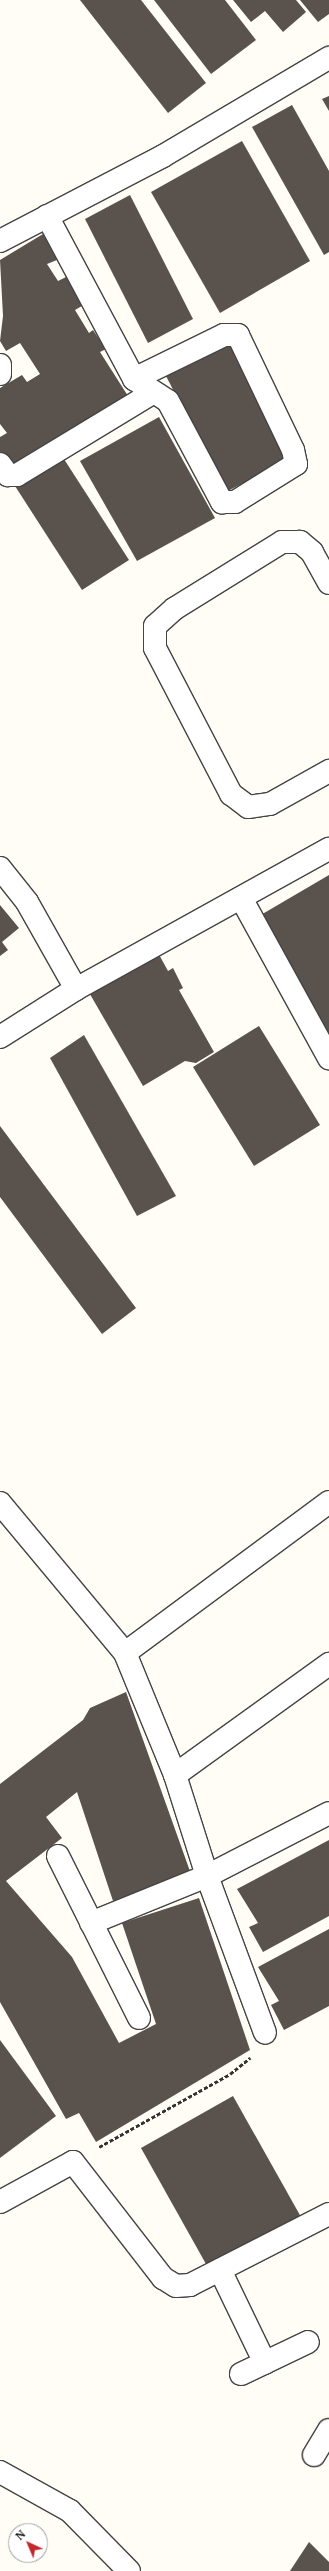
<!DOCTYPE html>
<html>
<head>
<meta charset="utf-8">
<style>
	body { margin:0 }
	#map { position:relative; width:329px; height:2571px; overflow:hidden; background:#fffdf5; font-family:"Noto Serif",serif }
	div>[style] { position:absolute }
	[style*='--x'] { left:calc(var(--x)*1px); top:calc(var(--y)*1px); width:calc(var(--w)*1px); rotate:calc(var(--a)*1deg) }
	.building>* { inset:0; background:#5a524d }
	.path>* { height:2.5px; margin-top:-1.25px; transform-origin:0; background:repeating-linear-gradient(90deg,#333 0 4px,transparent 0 6px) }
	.roads { filter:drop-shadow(1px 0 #444) drop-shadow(-1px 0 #444) drop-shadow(0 1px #444) drop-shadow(0 -1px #444) }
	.street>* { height:22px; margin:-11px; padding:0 11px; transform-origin:11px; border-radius:11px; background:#fff }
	span { translate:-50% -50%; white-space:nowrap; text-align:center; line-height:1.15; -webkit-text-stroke:4px #fff; paint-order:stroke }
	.north { position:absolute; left:8px; top:2523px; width:40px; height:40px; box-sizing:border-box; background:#fff; border:1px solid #a0a0a0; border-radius:50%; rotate:316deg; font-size:11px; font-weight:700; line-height:16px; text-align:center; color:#111 }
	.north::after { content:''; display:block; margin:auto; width:14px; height:18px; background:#c4262e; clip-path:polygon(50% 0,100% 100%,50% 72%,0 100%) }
</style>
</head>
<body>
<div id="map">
	<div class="building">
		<div style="clip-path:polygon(80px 0,141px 0,206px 83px,168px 113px)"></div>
		<div style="clip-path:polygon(154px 0,225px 0,256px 40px,211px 74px)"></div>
		<div style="clip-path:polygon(233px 0,296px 0,306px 12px,283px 32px,265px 11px,251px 22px)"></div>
		<div style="clip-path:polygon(300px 0,329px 0,329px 14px,318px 22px)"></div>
		<div style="clip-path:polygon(329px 96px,329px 111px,322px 99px)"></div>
		<div style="clip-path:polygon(292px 105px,329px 171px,329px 252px,324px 255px,252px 127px)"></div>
		<div style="clip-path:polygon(242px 141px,310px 261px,220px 313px,151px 192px)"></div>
		<div style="clip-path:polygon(130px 195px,193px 319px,148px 343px,85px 219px)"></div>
		<div style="clip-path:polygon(43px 234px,57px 260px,47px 264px,58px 281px,68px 276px,87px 303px,75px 310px,89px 333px,93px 330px,106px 349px,100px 352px,128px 396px,13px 473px,0 453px,0 437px,7px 433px,0 424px,0 388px,22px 375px,27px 382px,40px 374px,20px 343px,6px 351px,0 341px,3px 316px,0 260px)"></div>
		<div style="clip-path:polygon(229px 343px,289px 459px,226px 492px,166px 376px)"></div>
		<div style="clip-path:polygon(159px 417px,215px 518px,137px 561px,80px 461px)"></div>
		<div style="clip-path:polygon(62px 456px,129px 560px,82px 590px,15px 486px)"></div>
		<div style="clip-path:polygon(329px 875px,329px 1034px,259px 916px)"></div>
		<div style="clip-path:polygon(0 905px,19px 928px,2px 942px,8px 950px,0 956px)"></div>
		<div style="clip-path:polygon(156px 949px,168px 971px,173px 968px,183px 988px,179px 990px,214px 1052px,196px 1063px,185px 1061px,143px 1086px,87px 989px)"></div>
		<div style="clip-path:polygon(259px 1026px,320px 1125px,254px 1166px,193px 1067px)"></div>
		<div style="clip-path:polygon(84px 1035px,176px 1196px,137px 1216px,50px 1058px)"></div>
		<div style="clip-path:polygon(0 1126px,136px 1308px,102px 1334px,0 1197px)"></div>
		<div style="clip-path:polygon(126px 1692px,191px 1874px,113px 1901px,77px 1792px,46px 1817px,62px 1838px,6px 1881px,72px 1957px,119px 2043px,156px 2024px,122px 1923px,199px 1898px,250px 2050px,96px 2142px,79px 2113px,66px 2119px,0 2002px,0 1784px,83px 1720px,90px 1708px)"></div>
		<div style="clip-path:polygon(329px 1840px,329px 1916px,263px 1952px,249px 1927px,258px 1923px,237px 1889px)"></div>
		<div style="clip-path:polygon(329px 1929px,329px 2006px,284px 2030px,271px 2005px,279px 2001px,258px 1967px)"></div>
		<div style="clip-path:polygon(0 2040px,56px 2116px,0 2158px)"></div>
		<div style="clip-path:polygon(233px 2096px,301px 2217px,206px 2264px,141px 2148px)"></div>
		<div style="clip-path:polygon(309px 2542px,329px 2562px,329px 2571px,290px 2571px)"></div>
	</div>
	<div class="path">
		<div style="--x:99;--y:2147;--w:150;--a:-29.1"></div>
		<div style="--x:230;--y:2074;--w:26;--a:-39"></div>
	</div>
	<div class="roads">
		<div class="street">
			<div style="--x:47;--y:216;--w:185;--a:61.9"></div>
			<div style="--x:134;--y:379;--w:40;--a:32.9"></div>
			<div style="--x:168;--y:401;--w:115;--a:61.9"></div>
			<div style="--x:222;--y:502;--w:13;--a:0"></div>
			<div style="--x:235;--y:502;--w:72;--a:-31.9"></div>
			<div style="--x:296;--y:464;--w:14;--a:-102"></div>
			<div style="--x:293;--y:450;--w:127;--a:-115.6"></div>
			<div style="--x:238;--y:335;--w:14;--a:180"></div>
			<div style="--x:224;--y:335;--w:100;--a:153.9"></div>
			<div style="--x:0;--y:241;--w:184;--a:-27.5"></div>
			<div style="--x:163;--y:156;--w:193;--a:-30.6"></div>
			<div style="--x:0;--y:365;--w:9;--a:90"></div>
			<div style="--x:0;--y:464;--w:14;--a:54"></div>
			<div style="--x:8;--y:475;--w:9;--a:0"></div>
			<div style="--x:17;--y:475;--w:157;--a:-31.2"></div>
			<div style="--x:329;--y:583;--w:35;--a:-119"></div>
			<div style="--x:312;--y:552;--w:16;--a:-140"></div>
			<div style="--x:300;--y:542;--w:18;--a:180"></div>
			<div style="--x:282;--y:542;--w:127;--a:148.2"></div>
			<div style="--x:174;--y:609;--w:25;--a:138"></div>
			<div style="--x:155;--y:626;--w:22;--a:90"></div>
			<div style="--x:155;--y:648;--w:165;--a:62.5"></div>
			<div style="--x:231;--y:794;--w:21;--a:37"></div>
			<div style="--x:248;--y:807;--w:22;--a:-8"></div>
			<div style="--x:270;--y:804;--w:68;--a:-29.2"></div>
			<div style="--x:0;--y:868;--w:43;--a:51.5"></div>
			<div style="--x:27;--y:902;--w:100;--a:60.6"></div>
			<div style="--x:241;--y:898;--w:183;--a:61.2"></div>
			<div style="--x:0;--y:1037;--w:90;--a:-32.3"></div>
			<div style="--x:76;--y:989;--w:289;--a:-29"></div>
			<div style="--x:0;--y:1503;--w:195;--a:50.2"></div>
			<div style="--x:125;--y:1653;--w:254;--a:-36.5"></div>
			<div style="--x:125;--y:1653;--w:132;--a:67.7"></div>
			<div style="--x:175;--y:1775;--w:106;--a:72.4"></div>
			<div style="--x:207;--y:1876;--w:137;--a:-27.3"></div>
			<div style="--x:175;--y:1775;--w:190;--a:-35.8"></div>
			<div style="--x:58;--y:1856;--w:181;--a:63.4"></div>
			<div style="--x:91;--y:1923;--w:125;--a:-22.1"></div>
			<div style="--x:207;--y:1876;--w:167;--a:69.7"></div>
			<div style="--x:0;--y:2202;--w:83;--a:-28.7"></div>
			<div style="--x:73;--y:2162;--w:147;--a:52.2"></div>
			<div style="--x:163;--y:2278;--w:15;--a:32"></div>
			<div style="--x:176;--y:2286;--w:14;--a:-4"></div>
			<div style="--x:190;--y:2285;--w:156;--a:-27.1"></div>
			<div style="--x:220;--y:2270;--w:103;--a:64.2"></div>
			<div style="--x:241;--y:2374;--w:74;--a:-25.5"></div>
			<div style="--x:314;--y:2455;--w:29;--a:-59"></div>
			<div style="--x:0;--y:2472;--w:80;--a:29.1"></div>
			<div style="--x:70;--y:2511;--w:84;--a:45.5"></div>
		</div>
	</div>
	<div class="north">N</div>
</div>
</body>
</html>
